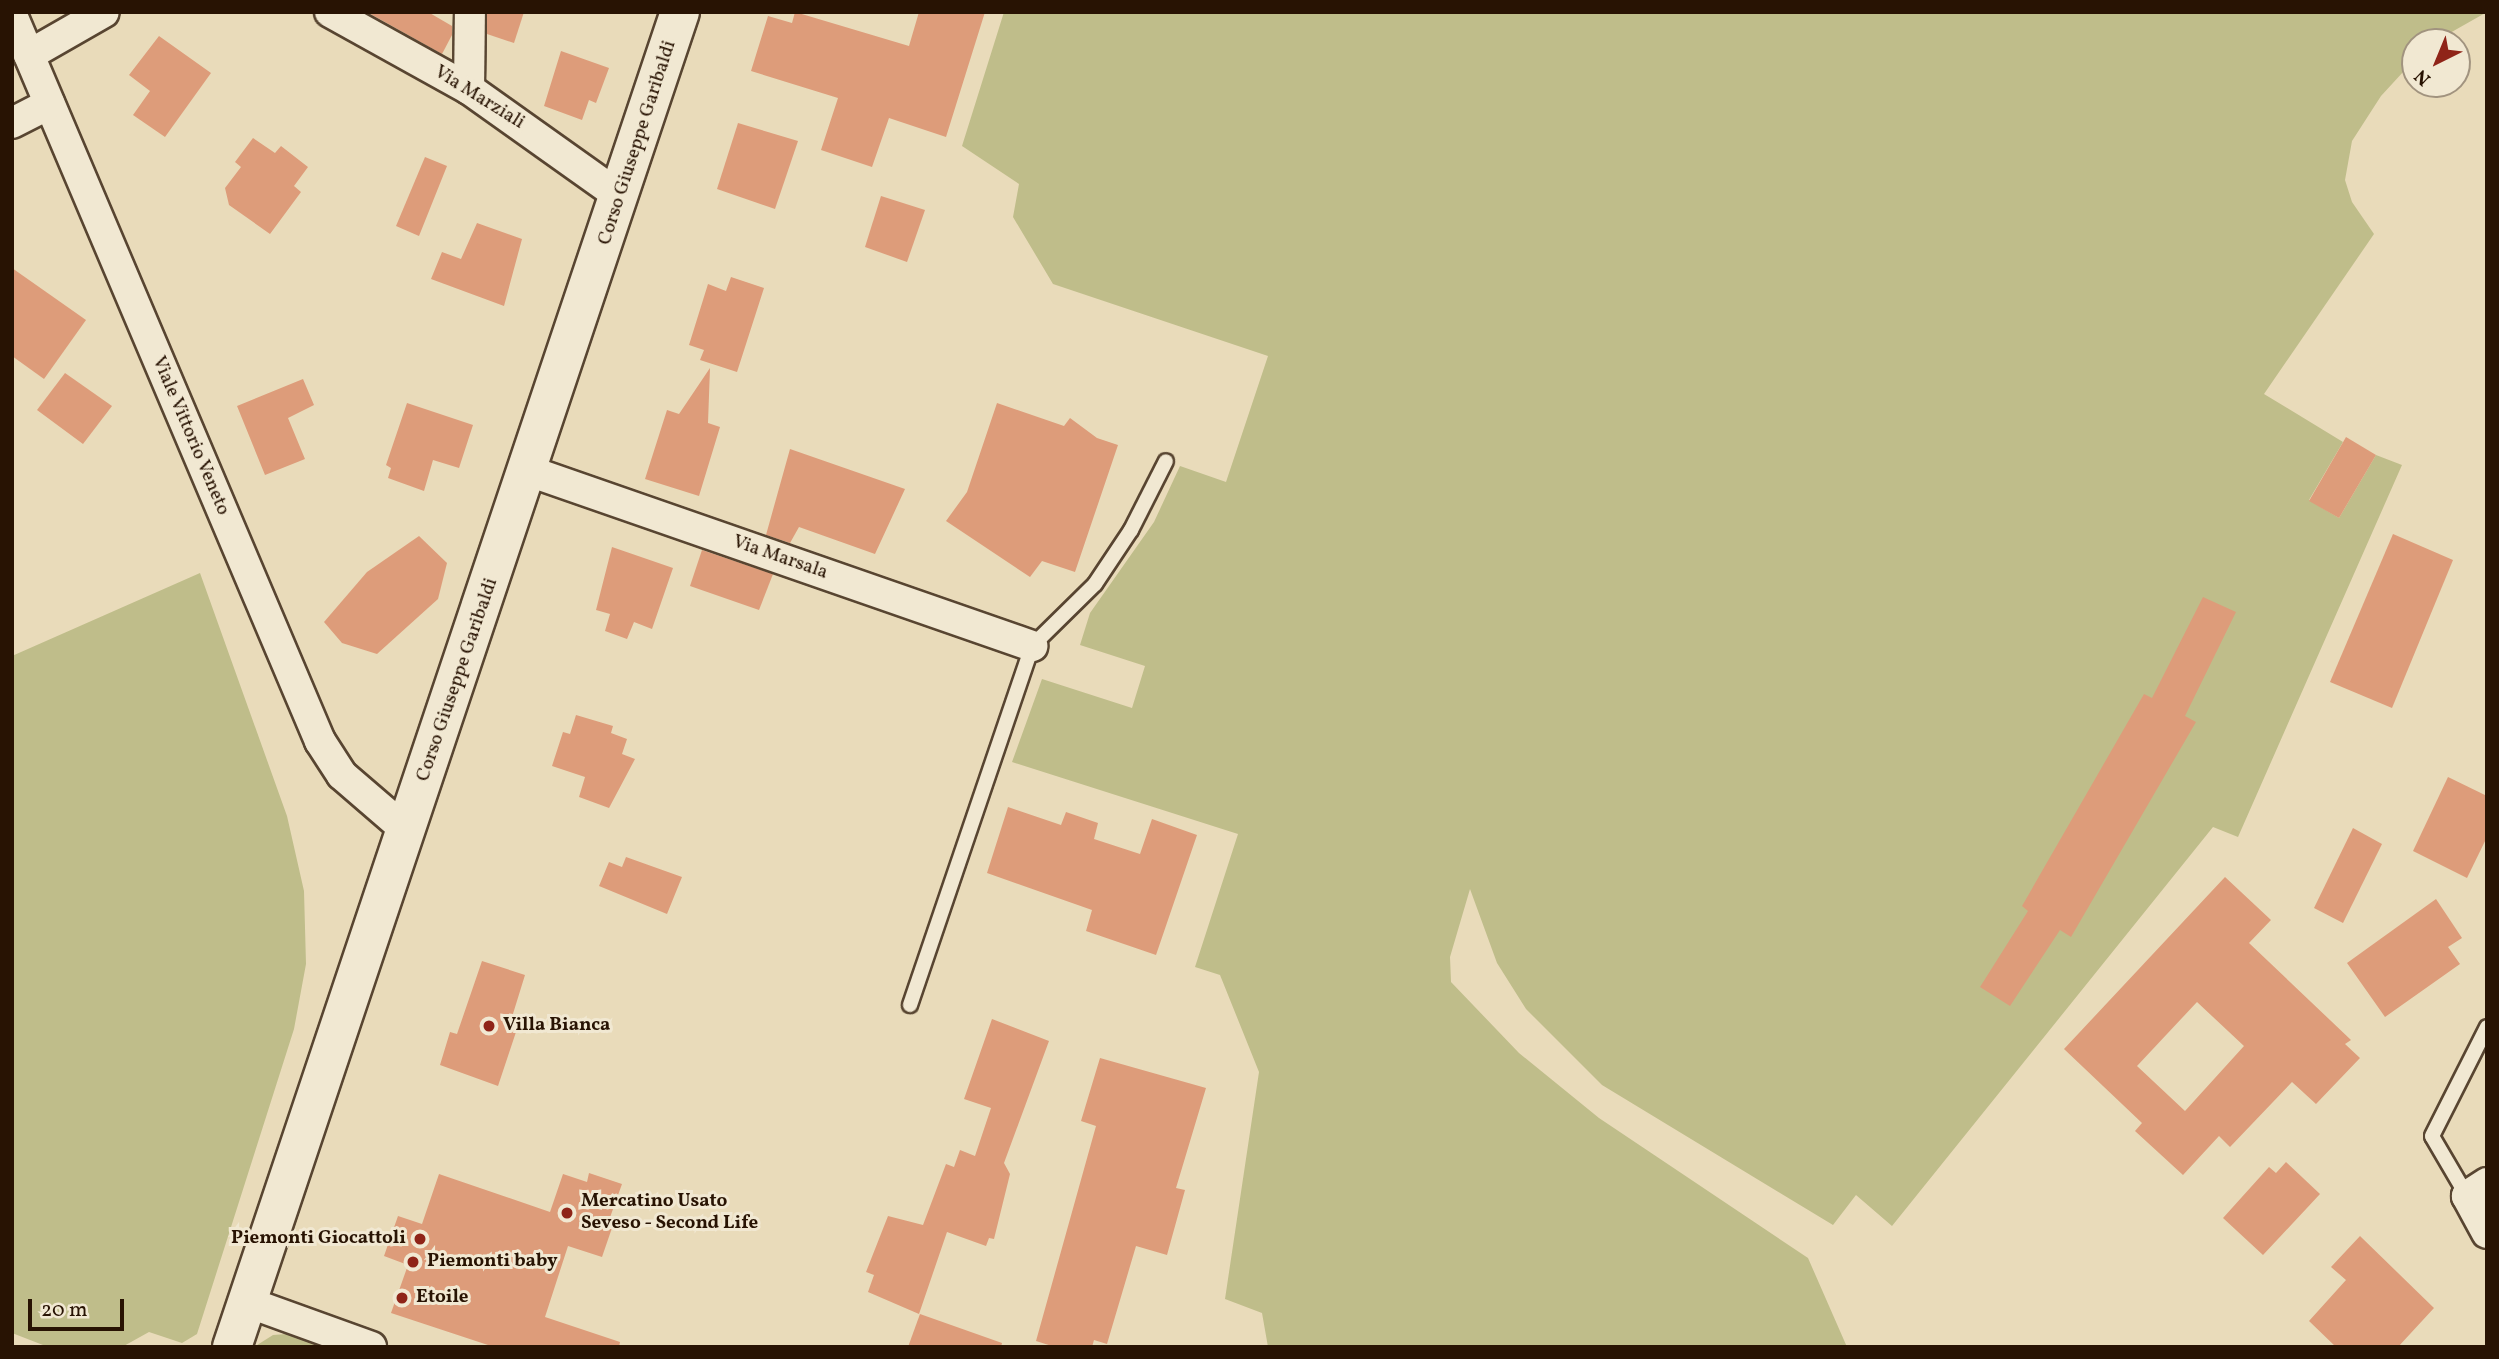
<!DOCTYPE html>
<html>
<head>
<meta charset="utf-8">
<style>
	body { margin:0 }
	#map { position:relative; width:2499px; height:1359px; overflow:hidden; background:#e9dbba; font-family:Vollkorn,serif }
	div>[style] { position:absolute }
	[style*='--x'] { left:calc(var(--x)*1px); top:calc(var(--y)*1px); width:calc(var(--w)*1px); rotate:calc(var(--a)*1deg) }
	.green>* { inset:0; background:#bfbd8a }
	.building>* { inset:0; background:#dd9c7a }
	.roads { filter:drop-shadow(2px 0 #584531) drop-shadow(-2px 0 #584531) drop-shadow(0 2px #584531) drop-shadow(0 -2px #584531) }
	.lane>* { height:14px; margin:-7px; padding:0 7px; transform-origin:7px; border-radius:7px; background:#f1e8d2 }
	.street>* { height:30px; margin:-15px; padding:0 15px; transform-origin:15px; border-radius:15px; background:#f1e8d2 }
	.secondary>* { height:38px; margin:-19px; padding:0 19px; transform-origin:19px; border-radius:19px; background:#f1e8d2 }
	.dots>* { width:19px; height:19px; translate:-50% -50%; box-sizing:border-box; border:4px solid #f1e8d2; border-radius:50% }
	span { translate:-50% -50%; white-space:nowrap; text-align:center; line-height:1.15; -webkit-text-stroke:6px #f1e8d2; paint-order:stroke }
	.street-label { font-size:19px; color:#281303 }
	.poi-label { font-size:19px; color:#281303; font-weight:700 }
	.left { translate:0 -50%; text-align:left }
	.right { translate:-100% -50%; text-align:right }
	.frame { position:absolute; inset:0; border:14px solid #281303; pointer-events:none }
	.north { position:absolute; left:2401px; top:28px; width:70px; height:70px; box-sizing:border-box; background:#f1e8d2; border:2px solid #a1937f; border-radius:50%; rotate:223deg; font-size:19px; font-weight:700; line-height:28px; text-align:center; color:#281303 }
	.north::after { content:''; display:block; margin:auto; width:24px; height:32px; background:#8f2418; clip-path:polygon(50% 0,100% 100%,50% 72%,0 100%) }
	.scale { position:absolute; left:28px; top:1299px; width:96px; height:32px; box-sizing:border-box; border:4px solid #281303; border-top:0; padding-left:9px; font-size:21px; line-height:24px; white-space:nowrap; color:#281303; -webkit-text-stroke:5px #f1e8d2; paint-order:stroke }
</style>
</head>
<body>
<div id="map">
	<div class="green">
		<div style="clip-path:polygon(1004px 12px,2487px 12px,2434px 42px,2415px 42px,2415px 59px,2381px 96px,2352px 141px,2345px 180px,2352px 202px,2374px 234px,2264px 394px,2343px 442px,2309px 500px,2339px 518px,2376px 455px,2402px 465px,2238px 837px,2213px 827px,1892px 1226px,1856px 1195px,1833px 1225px,1602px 1085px,1526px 1009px,1497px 963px,1470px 889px,1450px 957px,1451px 982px,1519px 1053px,1599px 1118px,1808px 1258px,1847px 1347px,1268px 1347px,1262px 1313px,1225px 1299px,1259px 1072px,1220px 975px,1195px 967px,1238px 834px,1012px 762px,1042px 679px,1132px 708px,1145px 666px,1080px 645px,1090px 613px,1154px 522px,1180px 466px,1226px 482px,1268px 356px,1053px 284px,1013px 217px,1019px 184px,962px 146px)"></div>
		<div style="clip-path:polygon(200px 573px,287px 816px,304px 891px,306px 964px,294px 1029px,197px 1334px,182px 1343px,149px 1332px,122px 1347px,43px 1345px,12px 1333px,12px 656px)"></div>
		<div style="clip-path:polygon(287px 1334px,317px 1342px,315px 1347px,254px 1347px,273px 1335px)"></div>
	</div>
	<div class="building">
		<div style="clip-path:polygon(367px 12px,428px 12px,452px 26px,452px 35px,442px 54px)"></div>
		<div style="clip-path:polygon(487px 12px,524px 12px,514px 43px,487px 34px)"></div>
		<div style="clip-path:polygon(795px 12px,909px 46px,919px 12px,985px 12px,946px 137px,889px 118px,872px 167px,821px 150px,838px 98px,751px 71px,768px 16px,792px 23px)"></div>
		<div style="clip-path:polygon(159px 36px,211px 73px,165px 137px,133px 115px,150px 91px,129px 75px)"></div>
		<div style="clip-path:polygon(561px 51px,609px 68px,596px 103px,589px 100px,582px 120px,544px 106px)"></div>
		<div style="clip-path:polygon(738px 123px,798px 141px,775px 209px,717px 189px)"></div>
		<div style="clip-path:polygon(253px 138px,275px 153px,281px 146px,308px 167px,294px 186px,301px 192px,270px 234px,229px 205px,225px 188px,241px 167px,235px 162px)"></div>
		<div style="clip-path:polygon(425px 157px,447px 166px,419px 236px,396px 226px)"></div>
		<div style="clip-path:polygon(881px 196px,925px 210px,907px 262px,865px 247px)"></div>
		<div style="clip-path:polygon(477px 223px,522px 239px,504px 306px,431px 279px,442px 252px,461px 259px)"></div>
		<div style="clip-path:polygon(12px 268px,86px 320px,44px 379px,12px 356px)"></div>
		<div style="clip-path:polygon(731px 277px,764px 288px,737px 372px,700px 360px,704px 350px,689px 345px,708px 284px,726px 291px)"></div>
		<div style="clip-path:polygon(710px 368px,708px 423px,720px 427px,699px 496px,645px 479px,667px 410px,679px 414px)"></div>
		<div style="clip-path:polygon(65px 373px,112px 406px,83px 444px,37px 410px)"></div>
		<div style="clip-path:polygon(303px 379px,314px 405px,288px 418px,305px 459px,265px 475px,237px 406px)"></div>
		<div style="clip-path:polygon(407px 403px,473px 425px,459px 468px,433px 460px,424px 491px,388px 478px,391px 468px,386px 465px)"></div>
		<div style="clip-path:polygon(997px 403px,1064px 426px,1070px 418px,1097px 438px,1118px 445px,1075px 572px,1042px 561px,1030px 577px,946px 521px,967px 492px)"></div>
		<div style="clip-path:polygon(2346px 437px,2376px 455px,2339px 518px,2309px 501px)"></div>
		<div style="clip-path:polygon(790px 449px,905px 489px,875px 554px,799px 527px,790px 543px,766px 535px)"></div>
		<div style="clip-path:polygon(2393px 534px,2453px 560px,2392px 708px,2330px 682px)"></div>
		<div style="clip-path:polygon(419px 536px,447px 563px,438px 599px,377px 654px,342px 643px,324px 622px,367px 572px)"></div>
		<div style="clip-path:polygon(612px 547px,673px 568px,652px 629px,634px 622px,627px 639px,605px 631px,610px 614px,596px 610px)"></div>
		<div style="clip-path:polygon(702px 550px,773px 574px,759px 610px,690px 586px)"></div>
		<div style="clip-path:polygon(2203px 597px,2236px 612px,2185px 716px,2196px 722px,2071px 937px,2060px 930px,2010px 1006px,1980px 987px,2028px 911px,2022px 906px,2144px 694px,2152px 698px)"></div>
		<div style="clip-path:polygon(576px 715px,613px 726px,611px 733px,627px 739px,622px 754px,635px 759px,609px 808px,579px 797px,585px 777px,552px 766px,563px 732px,570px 734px)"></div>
		<div style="clip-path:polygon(2448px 777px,2487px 796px,2487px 837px,2467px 878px,2413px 851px)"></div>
		<div style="clip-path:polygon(1008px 807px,1061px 825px,1066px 812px,1098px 823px,1094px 839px,1140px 854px,1152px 819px,1197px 835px,1156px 955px,1086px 931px,1092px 910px,987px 873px)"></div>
		<div style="clip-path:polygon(2353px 828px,2382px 844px,2343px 923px,2314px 908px)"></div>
		<div style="clip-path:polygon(626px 857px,682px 877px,667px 914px,599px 886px,609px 862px,622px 867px)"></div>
		<div style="clip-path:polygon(evenodd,2225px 877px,2271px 920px,2249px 943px,2351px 1040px,2345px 1044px,2360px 1058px,2316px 1104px,2292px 1082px,2230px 1147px,2219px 1136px,2183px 1175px,2135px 1131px,2142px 1123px,2064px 1049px,2225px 877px,2197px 1002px,2244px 1046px,2185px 1111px,2137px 1066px,2197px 1002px)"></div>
		<div style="clip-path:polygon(2436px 899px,2462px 938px,2448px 947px,2460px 964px,2385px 1017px,2347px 963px)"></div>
		<div style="clip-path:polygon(482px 961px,525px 975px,512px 1017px,520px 1020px,498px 1086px,440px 1065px,450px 1032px,457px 1034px)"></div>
		<div style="clip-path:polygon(992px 1019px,1049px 1041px,1004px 1163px,1010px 1174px,994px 1239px,989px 1238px,986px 1246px,947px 1232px,919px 1314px,868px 1292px,874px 1275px,866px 1272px,888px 1216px,923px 1225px,946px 1164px,954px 1167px,960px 1150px,975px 1156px,991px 1108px,964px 1099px)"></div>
		<div style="clip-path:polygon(1100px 1058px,1206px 1088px,1176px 1188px,1185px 1190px,1167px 1255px,1136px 1246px,1107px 1344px,1094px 1340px,1092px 1347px,1055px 1347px,1036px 1341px,1096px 1126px,1081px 1121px)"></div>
		<div style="clip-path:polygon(2286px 1162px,2320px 1194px,2263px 1255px,2223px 1218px,2269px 1167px,2276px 1173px)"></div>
		<div style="clip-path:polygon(589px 1173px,622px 1184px,608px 1223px,613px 1225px,602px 1257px,568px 1246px,545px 1317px,620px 1342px,619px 1347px,494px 1347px,391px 1313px,408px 1265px,384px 1256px,398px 1216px,422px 1224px,439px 1174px,550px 1212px,563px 1174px,587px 1182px)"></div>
		<div style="clip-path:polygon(2360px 1236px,2434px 1308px,2398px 1347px,2336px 1347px,2309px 1321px,2346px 1280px,2331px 1267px)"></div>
		<div style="clip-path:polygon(920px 1314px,1002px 1343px,1001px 1347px,908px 1347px)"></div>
	</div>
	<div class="roads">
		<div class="lane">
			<div style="--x:910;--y:1005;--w:379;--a:-71.2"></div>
			<div style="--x:1032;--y:646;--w:88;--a:-44.5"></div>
			<div style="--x:1095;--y:584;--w:65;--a:-56.3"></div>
			<div style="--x:1131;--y:530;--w:77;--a:-63.1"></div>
			<div style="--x:2467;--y:1196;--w:69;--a:-120.3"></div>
			<div style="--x:2432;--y:1136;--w:122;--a:-63.2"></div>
		</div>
		<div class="street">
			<div style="--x:330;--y:12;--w:159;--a:29"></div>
			<div style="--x:469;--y:89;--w:186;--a:35.4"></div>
			<div style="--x:12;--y:15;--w:789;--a:67.01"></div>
			<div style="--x:320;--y:741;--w:40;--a:57.1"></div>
			<div style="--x:342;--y:775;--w:86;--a:40.7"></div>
			<div style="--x:29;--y:55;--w:86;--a:-29.8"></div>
			<div style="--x:469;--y:89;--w:77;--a:-89.3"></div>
			<div style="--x:12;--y:123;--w:42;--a:-27.2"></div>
			<div style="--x:529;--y:471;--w:533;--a:19.18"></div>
			<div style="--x:2487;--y:1183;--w:24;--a:147"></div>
			<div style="--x:2467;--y:1196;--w:42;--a:61.6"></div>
			<div style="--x:247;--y:1302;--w:132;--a:19.9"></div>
		</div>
		<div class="secondary">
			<div style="--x:232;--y:1347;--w:1408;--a:-71.45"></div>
		</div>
	</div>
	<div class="dots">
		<div style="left:489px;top:1026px;background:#8f2418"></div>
		<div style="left:567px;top:1213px;background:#8f2418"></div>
		<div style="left:420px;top:1239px;background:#8f2418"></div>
		<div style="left:413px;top:1262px;background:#8f2418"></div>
		<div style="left:402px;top:1298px;background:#8f2418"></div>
	</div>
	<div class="street-label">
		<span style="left:479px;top:98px;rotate:32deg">Via Marziali</span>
		<span style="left:638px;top:143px;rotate:-72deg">Corso Giuseppe Garibaldi</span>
		<span style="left:190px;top:436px;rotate:67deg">Viale Vittorio Veneto</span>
		<span style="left:780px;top:558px;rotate:19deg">Via Marsala</span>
		<span style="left:458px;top:680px;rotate:-71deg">Corso Giuseppe Garibaldi</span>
	</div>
	<div class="poi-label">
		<span class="left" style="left:503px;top:1026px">Villa Bianca</span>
		<span class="left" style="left:581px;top:1213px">Mercatino Usato<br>Seveso - Second Life</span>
		<span class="right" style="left:406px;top:1239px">Piemonti Giocattoli</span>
		<span class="left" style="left:427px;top:1262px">Piemonti baby</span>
		<span class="left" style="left:416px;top:1298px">Etoile</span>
	</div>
	<div class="frame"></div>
	<div class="north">N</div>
	<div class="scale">20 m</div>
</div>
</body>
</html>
